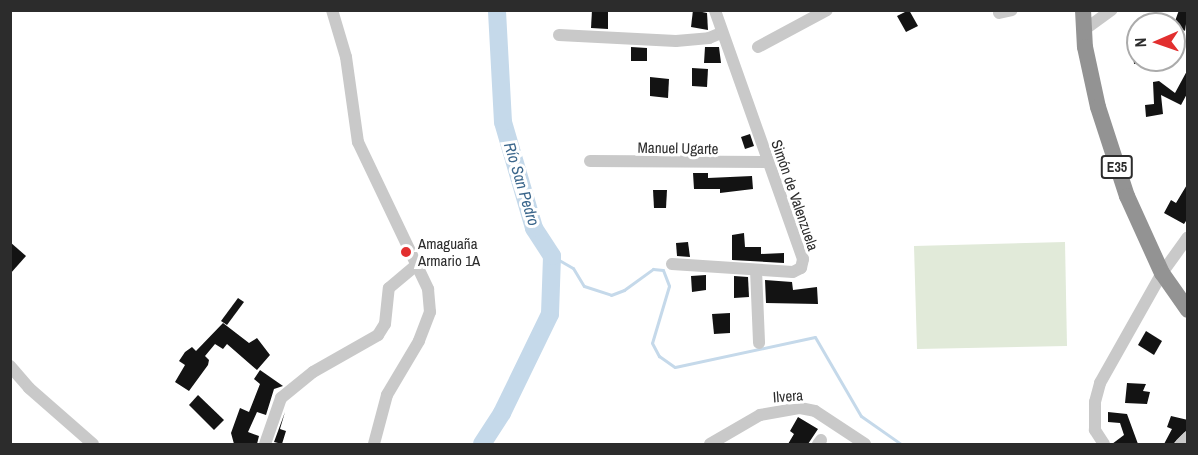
<!DOCTYPE html>
<html>
<head>
<meta charset="utf-8">
<style>
	body { margin:0 }
	#map { position:relative; width:1198px; height:455px; overflow:hidden; background:#fff; font-family:"Archivo Narrow",sans-serif }
	div>[style] { position:absolute }
	[style*='--x'] { left:calc(var(--x)*1px); top:calc(var(--y)*1px); width:calc(var(--w)*1px); rotate:calc(var(--a)*1deg) }
	.green>* { inset:0; background:#e1ead9 }
	.stream>* { height:3px; margin:-1.5px; padding:0 1.5px; transform-origin:1.5px; border-radius:1.5px; background:#c5d9ea }
	.river>* { height:18px; margin:-9px; padding:0 9px; transform-origin:9px; border-radius:9px; background:#c5d9ea }
	.building>* { inset:0; background:#131313 }
	.minor>* { height:12px; margin:-6px; padding:0 6px; transform-origin:6px; border-radius:6px; background:#c9c9c9 }
	.highway>* { height:16px; margin:-8px; padding:0 8px; transform-origin:8px; border-radius:8px; background:#939393 }
	.dots>* { width:16px; height:16px; translate:-50% -50%; box-sizing:border-box; border:3px solid #fff; border-radius:50% }
	span { translate:-50% -50%; white-space:nowrap; text-align:center; line-height:1.15; -webkit-text-stroke:6px #fff; paint-order:stroke }
	.shield-label span { padding:2px 4px; background:#fff; border:2px solid; border-radius:4px; -webkit-text-stroke-width:0 }
	.shield-label { font-size:14px; color:#2c2c2c; font-weight:700 }
	.street-label { font-size:15px; color:#2c2c2c }
	.poi-label { font-size:15px; color:#2c2c2c }
	.left { translate:0 -50%; text-align:left }
	.water-label { font-size:16px; color:#3c678c; font-style:italic }
	.frame { position:absolute; inset:0; border:12px solid #2c2c2c; pointer-events:none }
	.north { position:absolute; left:1126px; top:12px; width:60px; height:60px; box-sizing:border-box; background:#fff; border:2px solid #ababab; border-radius:50%; rotate:268deg; font-size:16px; font-weight:700; line-height:24px; text-align:center; color:#2c2c2c }
	.north::after { content:''; display:block; margin:auto; width:21px; height:27px; background:#e22f2f; clip-path:polygon(50% 0,100% 100%,50% 72%,0 100%) }
</style>
</head>
<body>
<div id="map">
	<div class="green">
		<div style="clip-path:polygon(1065px 242px,1067px 346px,917px 349px,914px 246px)"></div>
	</div>
	<div class="stream">
		<div style="--x:552;--y:256;--w:24;--a:30"></div>
		<div style="--x:573;--y:268;--w:21;--a:59"></div>
		<div style="--x:584;--y:286;--w:28;--a:18"></div>
		<div style="--x:611;--y:295;--w:14;--a:-21"></div>
		<div style="--x:624;--y:290;--w:36;--a:-36"></div>
		<div style="--x:653;--y:269;--w:10;--a:6"></div>
		<div style="--x:663;--y:270;--w:17;--a:69"></div>
		<div style="--x:669;--y:286;--w:59;--a:106.6"></div>
		<div style="--x:652;--y:343;--w:15;--a:62"></div>
		<div style="--x:659;--y:356;--w:19;--a:35"></div>
		<div style="--x:675;--y:367;--w:143;--a:-12.1"></div>
		<div style="--x:815;--y:337;--w:91;--a:59.8"></div>
		<div style="--x:861;--y:416;--w:49;--a:35"></div>
	</div>
	<div class="river">
		<div style="--x:482;--y:444;--w:37;--a:-57"></div>
		<div style="--x:502;--y:413;--w:110;--a:-64.1"></div>
		<div style="--x:550;--y:314;--w:58;--a:-88"></div>
		<div style="--x:552;--y:256;--w:33;--a:-123"></div>
		<div style="--x:534;--y:228;--w:110;--a:-106.3"></div>
		<div style="--x:503;--y:122;--w:112;--a:-93.1"></div>
	</div>
	<div class="building">
		<div style="clip-path:polygon(592px 10px,608px 10px,608px 29px,591px 28px)"></div>
		<div style="clip-path:polygon(693px 10px,707px 13px,708px 30px,691px 27px)"></div>
		<div style="clip-path:polygon(909px 10px,918px 26px,906px 32px,897px 16px)"></div>
		<div style="clip-path:polygon(1179px 10px,1188px 10px,1185px 31px,1174px 24px)"></div>
		<div style="clip-path:polygon(1131px 31px,1138px 35px,1138px 63px,1134px 64px)"></div>
		<div style="clip-path:polygon(631px 47px,647px 48px,647px 61px,631px 61px)"></div>
		<div style="clip-path:polygon(705px 47px,719px 47px,721px 63px,704px 63px)"></div>
		<div style="clip-path:polygon(692px 68px,708px 69px,707px 87px,692px 86px)"></div>
		<div style="clip-path:polygon(1188px 69px,1188px 92px,1181px 105px,1161px 95px,1163px 114px,1146px 117px,1145px 105px,1154px 104px,1153px 82px,1159px 81px,1175px 93px)"></div>
		<div style="clip-path:polygon(650px 77px,669px 79px,668px 98px,650px 96px)"></div>
		<div style="clip-path:polygon(750px 134px,754px 146px,745px 149px,741px 137px)"></div>
		<div style="clip-path:polygon(693px 173px,708px 173px,708px 178px,752px 176px,753px 189px,720px 193px,720px 189px,694px 189px)"></div>
		<div style="clip-path:polygon(1188px 183px,1188px 218px,1184px 224px,1164px 213px,1171px 200px,1176px 203px)"></div>
		<div style="clip-path:polygon(653px 190px,667px 190px,666px 208px,654px 208px)"></div>
		<div style="clip-path:polygon(744px 233px,745px 247px,761px 247px,761px 254px,784px 253px,784px 263px,732px 260px,732px 235px)"></div>
		<div style="clip-path:polygon(10px 242px,26px 256px,10px 274px)"></div>
		<div style="clip-path:polygon(688px 242px,690px 257px,677px 256px,676px 243px)"></div>
		<div style="clip-path:polygon(706px 275px,706px 290px,692px 292px,691px 276px)"></div>
		<div style="clip-path:polygon(734px 276px,748px 277px,749px 297px,734px 298px)"></div>
		<div style="clip-path:polygon(765px 280px,792px 282px,793px 290px,817px 287px,818px 304px,766px 303px)"></div>
		<div style="clip-path:polygon(238px 298px,244px 302px,227px 325px,221px 321px)"></div>
		<div style="clip-path:polygon(730px 313px,730px 333px,714px 334px,712px 314px)"></div>
		<div style="clip-path:polygon(223px 323px,249px 343px,257px 338px,270px 355px,257px 370px,227px 344px,223px 349px,215px 344px,205px 356px,209px 360px,208px 365px,189px 391px,175px 382px,185px 365px,179px 361px,185px 352px,192px 347px,196px 351px)"></div>
		<div style="clip-path:polygon(1146px 331px,1162px 341px,1154px 355px,1138px 345px)"></div>
		<div style="clip-path:polygon(260px 370px,283px 386px,274px 389px,266px 415px,257px 412px,248px 432px,259px 436px,257px 444px,234px 444px,231px 433px,240px 408px,249px 412px,260px 384px,254px 379px)"></div>
		<div style="clip-path:polygon(1127px 383px,1146px 384px,1143px 391px,1150px 392px,1147px 404px,1125px 403px)"></div>
		<div style="clip-path:polygon(198px 395px,224px 420px,214px 430px,189px 405px)"></div>
		<div style="clip-path:polygon(285px 412px,280px 429px,286px 431px,282px 444px,274px 442px)"></div>
		<div style="clip-path:polygon(1108px 412px,1127px 414px,1138px 444px,1112px 444px,1124px 435px,1120px 423px,1108px 422px)"></div>
		<div style="clip-path:polygon(1171px 416px,1188px 420px,1188px 429px,1173px 444px,1164px 444px,1172px 429px,1167px 427px)"></div>
		<div style="clip-path:polygon(798px 417px,818px 429px,808px 444px,788px 444px,794px 434px,790px 431px)"></div>
	</div>
	<div class="minor">
		<div style="--x:332;--y:10;--w:49;--a:73.4"></div>
		<div style="--x:346;--y:57;--w:86;--a:82"></div>
		<div style="--x:358;--y:142;--w:163;--a:64.5"></div>
		<div style="--x:428;--y:289;--w:23;--a:85"></div>
		<div style="--x:430;--y:312;--w:31;--a:111"></div>
		<div style="--x:419;--y:341;--w:63;--a:120.7"></div>
		<div style="--x:387;--y:395;--w:51;--a:104.9"></div>
		<div style="--x:999;--y:13;--w:13;--a:-13"></div>
		<div style="--x:1084;--y:30;--w:34;--a:-36"></div>
		<div style="--x:559;--y:35;--w:117;--a:2.9"></div>
		<div style="--x:676;--y:41;--w:33;--a:-5"></div>
		<div style="--x:709;--y:38;--w:13;--a:-23"></div>
		<div style="--x:758;--y:47;--w:78;--a:-28.2"></div>
		<div style="--x:590;--y:161;--w:177;--a:0.3"></div>
		<div style="--x:672;--y:264;--w:121;--a:3.8"></div>
		<div style="--x:793;--y:272;--w:9;--a:-27"></div>
		<div style="--x:801;--y:268;--w:9;--a:-77"></div>
		<div style="--x:803;--y:259;--w:264;--a:-109.5"></div>
		<div style="--x:756;--y:270;--w:73;--a:87.6"></div>
		<div style="--x:10;--y:366;--w:29;--a:49"></div>
		<div style="--x:29;--y:388;--w:85;--a:41.2"></div>
		<div style="--x:265;--y:444;--w:49;--a:-70.8"></div>
		<div style="--x:281;--y:398;--w:41;--a:-39.1"></div>
		<div style="--x:313;--y:372;--w:75;--a:-29.6"></div>
		<div style="--x:378;--y:335;--w:13;--a:-58"></div>
		<div style="--x:385;--y:324;--w:36;--a:-84"></div>
		<div style="--x:389;--y:288;--w:34;--a:-40"></div>
		<div style="--x:710;--y:444;--w:58;--a:-30.1"></div>
		<div style="--x:760;--y:415;--w:41;--a:-9.9"></div>
		<div style="--x:800;--y:408;--w:15;--a:11"></div>
		<div style="--x:815;--y:411;--w:60;--a:33.4"></div>
		<div style="--x:818;--y:444;--w:5;--a:-53"></div>
		<div style="--x:1104;--y:444;--w:17;--a:-123"></div>
		<div style="--x:1095;--y:430;--w:28;--a:-90"></div>
		<div style="--x:1095;--y:402;--w:20;--a:-75"></div>
		<div style="--x:1100;--y:383;--w:126;--a:-60.6"></div>
		<div style="--x:1162;--y:273;--w:44;--a:-54.2"></div>
		<div style="--x:1181;--y:444;--w:10;--a:-45"></div>
	</div>
	<div class="highway">
		<div style="--x:1083;--y:10;--w:37;--a:87"></div>
		<div style="--x:1085;--y:47;--w:61;--a:77.8"></div>
		<div style="--x:1098;--y:107;--w:94;--a:72"></div>
		<div style="--x:1127;--y:196;--w:85;--a:65.6"></div>
		<div style="--x:1162;--y:273;--w:45;--a:54.9"></div>
	</div>
	<div class="dots">
		<div style="left:406px;top:252px;background:#e22f2f"></div>
	</div>
	<div class="shield-label">
		<span style="left:1117px;top:167px">E35</span>
	</div>
	<div class="street-label">
		<span style="left:678px;top:148px;rotate:1deg">Manuel Ugarte</span>
		<span style="left:795px;top:195px;rotate:71deg">Simón de Valenzuela</span>
		<span style="left:788px;top:396px;rotate:-4deg">Ilvera</span>
	</div>
	<div class="poi-label">
		<span class="left" style="left:418px;top:252px">Amaguaña<br>Armario 1A</span>
	</div>
	<div class="water-label">
		<span style="left:522px;top:184px;rotate:73deg">Río San Pedro</span>
	</div>
	<div class="frame"></div>
	<div class="north">N</div>
</div>
</body>
</html>
